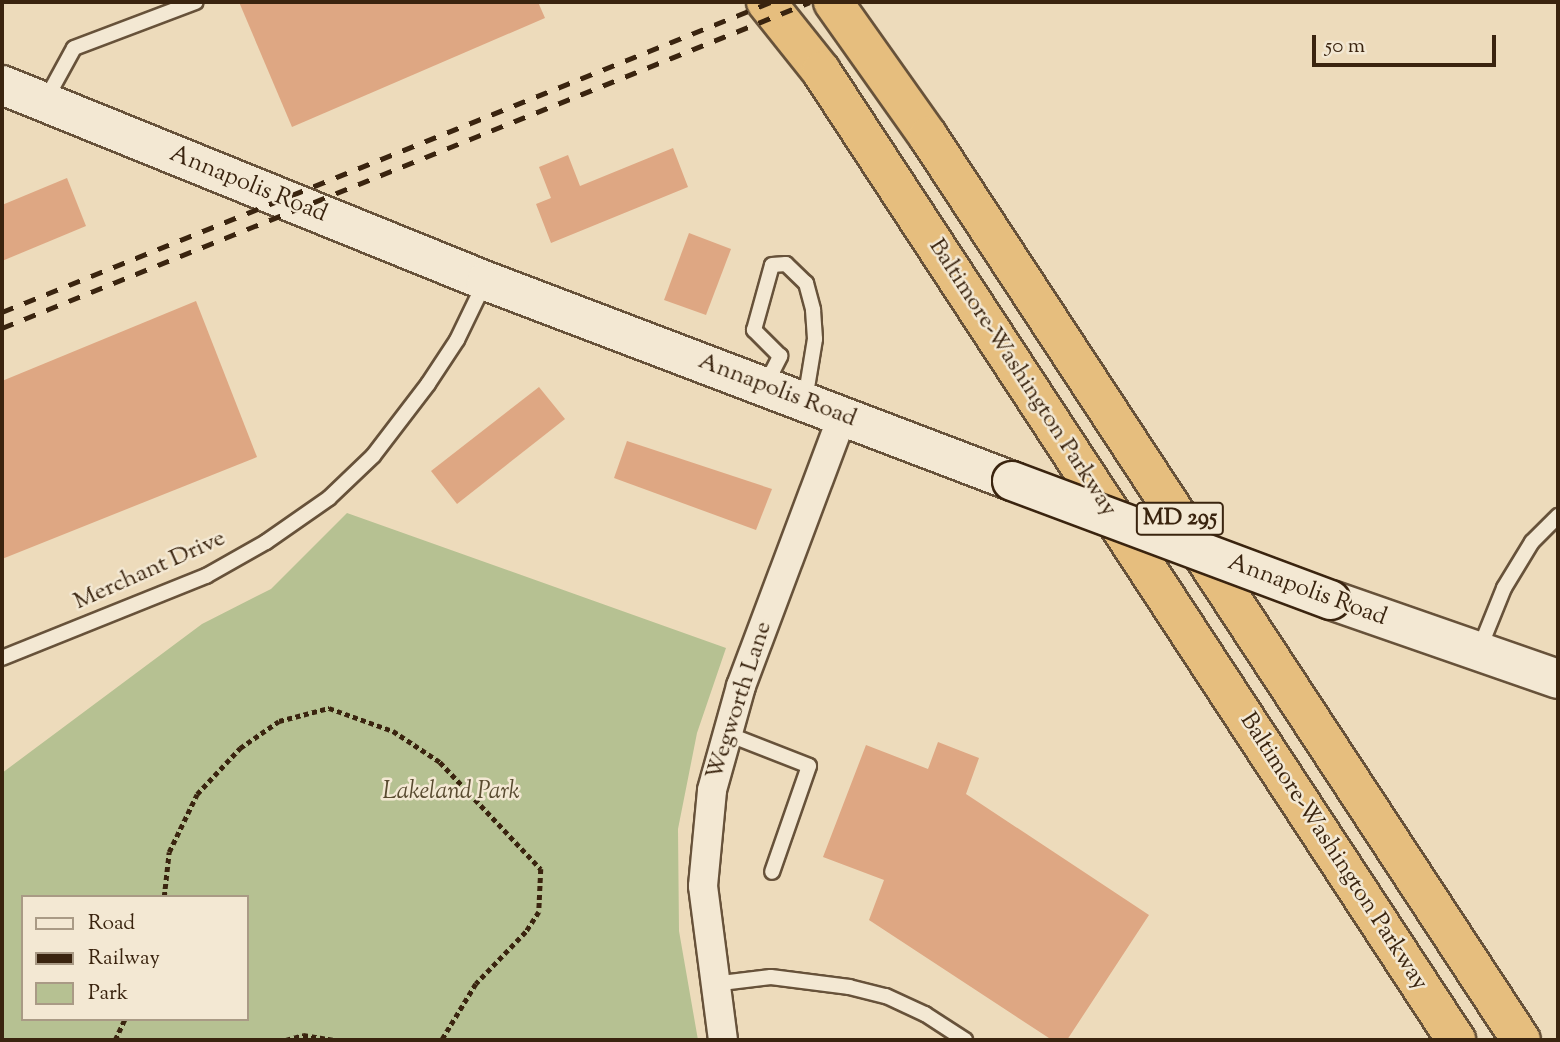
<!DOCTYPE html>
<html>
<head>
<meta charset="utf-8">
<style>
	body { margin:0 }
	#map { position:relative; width:1560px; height:1042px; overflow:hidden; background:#eddbbb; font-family:"Sorts Mill Goudy",serif }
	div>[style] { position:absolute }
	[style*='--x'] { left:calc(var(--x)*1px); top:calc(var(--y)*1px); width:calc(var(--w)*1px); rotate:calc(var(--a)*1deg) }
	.green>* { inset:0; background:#b6c192 }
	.building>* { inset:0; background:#dea783 }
	.path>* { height:4.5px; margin-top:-2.25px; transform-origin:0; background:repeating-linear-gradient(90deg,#3a240f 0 5px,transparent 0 8.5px) }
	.roads { filter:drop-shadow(2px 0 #67523a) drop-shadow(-2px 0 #67523a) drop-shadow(0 2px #67523a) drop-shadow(0 -2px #67523a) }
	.service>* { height:14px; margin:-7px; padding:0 7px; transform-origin:7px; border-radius:7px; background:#f3e8d3 }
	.minor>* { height:28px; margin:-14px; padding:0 14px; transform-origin:14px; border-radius:14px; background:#f3e8d3 }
	.secondary>* { height:38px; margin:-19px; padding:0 19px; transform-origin:19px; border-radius:19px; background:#f3e8d3 }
	.motorway>* { height:38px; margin:-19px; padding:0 19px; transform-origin:19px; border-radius:19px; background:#e6be7e }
	.rail>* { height:5px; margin-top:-2.5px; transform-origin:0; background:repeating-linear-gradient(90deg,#3a240f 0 12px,transparent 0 24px) }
	.bridges { filter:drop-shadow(2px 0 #3a240f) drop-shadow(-2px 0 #3a240f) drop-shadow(0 2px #3a240f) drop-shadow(0 -2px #3a240f) }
	.secondary-bridge>* { height:38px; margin:-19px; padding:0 19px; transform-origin:19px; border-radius:19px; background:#f3e8d3 }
	span { translate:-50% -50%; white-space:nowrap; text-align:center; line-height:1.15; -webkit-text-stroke:5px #f3e8d3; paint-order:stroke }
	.shield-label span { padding:2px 5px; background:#f3e8d3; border:2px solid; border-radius:5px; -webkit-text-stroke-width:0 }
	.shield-label { font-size:23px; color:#3a240f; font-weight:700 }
	.street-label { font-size:24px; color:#3a240f }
	.park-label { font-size:24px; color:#594b30; font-style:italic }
	.frame { position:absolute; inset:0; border:4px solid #3a240f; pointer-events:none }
	.legend { position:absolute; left:21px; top:895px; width:228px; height:126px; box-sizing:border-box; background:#f3e8d3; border:2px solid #a99a85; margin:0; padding:9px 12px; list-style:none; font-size:21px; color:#3a240f }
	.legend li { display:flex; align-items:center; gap:14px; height:35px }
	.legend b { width:35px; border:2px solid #a99a85 }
	.scale { position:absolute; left:1312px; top:35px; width:184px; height:32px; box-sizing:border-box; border:4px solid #3a240f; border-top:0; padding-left:9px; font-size:21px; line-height:24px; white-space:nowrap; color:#3a240f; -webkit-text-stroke:5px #f3e8d3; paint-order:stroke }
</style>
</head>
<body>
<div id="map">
	<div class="green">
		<div style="clip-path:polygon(evenodd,347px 513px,726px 648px,697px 733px,678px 829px,679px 931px,698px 1040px,2px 1040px,2px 773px,202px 624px,271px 589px,347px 513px,23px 897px,247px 897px,247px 1019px,23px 1019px,23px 897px)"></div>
	</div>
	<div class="building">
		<div style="clip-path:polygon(239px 2px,538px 2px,545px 18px,292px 127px)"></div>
		<div style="clip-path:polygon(673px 148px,688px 187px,551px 243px,536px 204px,551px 198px,539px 167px,568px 155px,580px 186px)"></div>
		<div style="clip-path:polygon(67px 178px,86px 226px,2px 261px,2px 205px)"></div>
		<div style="clip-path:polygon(689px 233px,731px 249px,706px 315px,664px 300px)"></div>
		<div style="clip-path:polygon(196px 301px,257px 457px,2px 559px,2px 381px)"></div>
		<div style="clip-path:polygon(539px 387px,565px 419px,457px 504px,431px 471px)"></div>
		<div style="clip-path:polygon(627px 441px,772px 489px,756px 530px,614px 478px)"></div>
		<div style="clip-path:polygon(938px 742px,979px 758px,966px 794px,1149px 915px,1067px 1040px,1052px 1040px,869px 920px,884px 880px,823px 857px,866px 745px,928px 769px)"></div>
	</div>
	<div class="path">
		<div style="--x:164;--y:897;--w:45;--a:-83.7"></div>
		<div style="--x:169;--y:852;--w:64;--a:-64.2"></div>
		<div style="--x:197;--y:794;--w:63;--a:-46.9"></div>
		<div style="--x:240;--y:748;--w:47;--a:-34.7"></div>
		<div style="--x:279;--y:721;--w:52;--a:-14.6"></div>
		<div style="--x:329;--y:708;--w:68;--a:19.8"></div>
		<div style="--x:393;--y:731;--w:56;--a:33.4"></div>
		<div style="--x:440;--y:762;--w:147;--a:46.7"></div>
		<div style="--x:541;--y:869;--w:43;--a:92.7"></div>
		<div style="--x:539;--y:912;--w:24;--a:123"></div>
		<div style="--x:526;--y:932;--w:72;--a:133.9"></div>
		<div style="--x:476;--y:984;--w:66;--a:121.3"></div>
		<div style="--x:115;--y:1040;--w:23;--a:-65"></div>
		<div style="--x:286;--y:1040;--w:18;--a:-16"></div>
		<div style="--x:303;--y:1035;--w:30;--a:9"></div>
	</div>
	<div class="roads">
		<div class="service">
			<div style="--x:45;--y:101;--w:60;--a:-61.3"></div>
			<div style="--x:74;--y:48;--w:130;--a:-20.7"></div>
			<div style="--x:765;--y:386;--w:34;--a:-63"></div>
			<div style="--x:780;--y:356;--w:37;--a:-135"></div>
			<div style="--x:754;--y:330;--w:67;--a:-74.5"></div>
			<div style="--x:772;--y:265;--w:14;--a:-4"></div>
			<div style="--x:786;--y:264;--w:28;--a:44"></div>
			<div style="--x:806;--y:283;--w:28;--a:75"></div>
			<div style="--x:813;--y:310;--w:29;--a:86"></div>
			<div style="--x:815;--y:339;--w:62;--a:99.3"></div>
			<div style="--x:1479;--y:650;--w:67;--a:-68"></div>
			<div style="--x:1504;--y:588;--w:54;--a:-58.7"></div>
			<div style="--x:1532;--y:542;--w:37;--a:-45"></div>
			<div style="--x:2;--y:658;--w:220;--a:-21.9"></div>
			<div style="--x:206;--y:576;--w:69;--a:-29.5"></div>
			<div style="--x:266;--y:542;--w:77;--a:-34.9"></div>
			<div style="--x:329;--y:498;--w:61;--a:-43.7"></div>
			<div style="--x:373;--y:456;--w:91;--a:-52.6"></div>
			<div style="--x:428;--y:384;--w:53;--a:-56.6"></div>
			<div style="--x:457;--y:340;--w:64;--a:-64.2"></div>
			<div style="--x:725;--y:733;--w:90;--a:21.4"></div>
			<div style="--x:809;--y:766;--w:112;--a:109.2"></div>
			<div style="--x:713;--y:984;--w:58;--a:-6.9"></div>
			<div style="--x:771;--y:977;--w:79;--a:7.3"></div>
			<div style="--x:849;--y:987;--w:38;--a:14"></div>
			<div style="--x:886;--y:996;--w:43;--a:24.8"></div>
			<div style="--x:925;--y:1014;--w:48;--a:33"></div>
		</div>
		<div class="minor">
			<div style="--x:723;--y:1040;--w:155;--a:-97.4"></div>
			<div style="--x:703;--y:886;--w:96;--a:-84.6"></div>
			<div style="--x:712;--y:790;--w:108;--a:-74.4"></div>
			<div style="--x:741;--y:686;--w:290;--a:-69.4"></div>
		</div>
		<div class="secondary">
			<div style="--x:2;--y:85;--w:522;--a:22.05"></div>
			<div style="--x:486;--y:281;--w:563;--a:20.82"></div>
			<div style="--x:1331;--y:600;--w:240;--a:19.2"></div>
		</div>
		<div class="motorway">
			<div style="--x:766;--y:2;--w:88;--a:51.4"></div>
			<div style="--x:821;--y:71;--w:1159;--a:56.76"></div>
			<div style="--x:833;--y:2;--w:164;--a:54.7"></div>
			<div style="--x:928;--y:136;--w:1081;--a:56.74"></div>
		</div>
	</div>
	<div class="rail">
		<div style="--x:2;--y:312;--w:829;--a:-21.96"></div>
		<div style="--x:2;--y:328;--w:871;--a:-21.97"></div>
	</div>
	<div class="bridges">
		<div class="secondary-bridge">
			<div style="--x:1012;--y:481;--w:340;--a:20.5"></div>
		</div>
	</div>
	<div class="shield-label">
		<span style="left:1180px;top:519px">MD 295</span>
	</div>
	<div class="street-label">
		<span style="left:248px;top:185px;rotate:22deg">Annapolis Road</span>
		<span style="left:1022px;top:378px;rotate:57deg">Baltimore-Washington Parkway</span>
		<span style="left:777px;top:391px;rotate:21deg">Annapolis Road</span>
		<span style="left:150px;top:571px;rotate:-24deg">Merchant Drive</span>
		<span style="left:1307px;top:591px;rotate:20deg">Annapolis Road</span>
		<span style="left:740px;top:701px;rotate:-72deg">Wegworth Lane</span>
		<span style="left:1333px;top:852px;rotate:57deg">Baltimore-Washington Parkway</span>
	</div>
	<div class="park-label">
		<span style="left:451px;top:793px">Lakeland Park</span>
	</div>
	<div class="frame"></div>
	<ul class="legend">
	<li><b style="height:9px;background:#f3e8d3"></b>Road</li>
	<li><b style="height:9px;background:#3a240f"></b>Railway</li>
	<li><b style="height:19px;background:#b6c192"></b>Park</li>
	</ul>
	<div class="scale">50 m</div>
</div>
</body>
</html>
